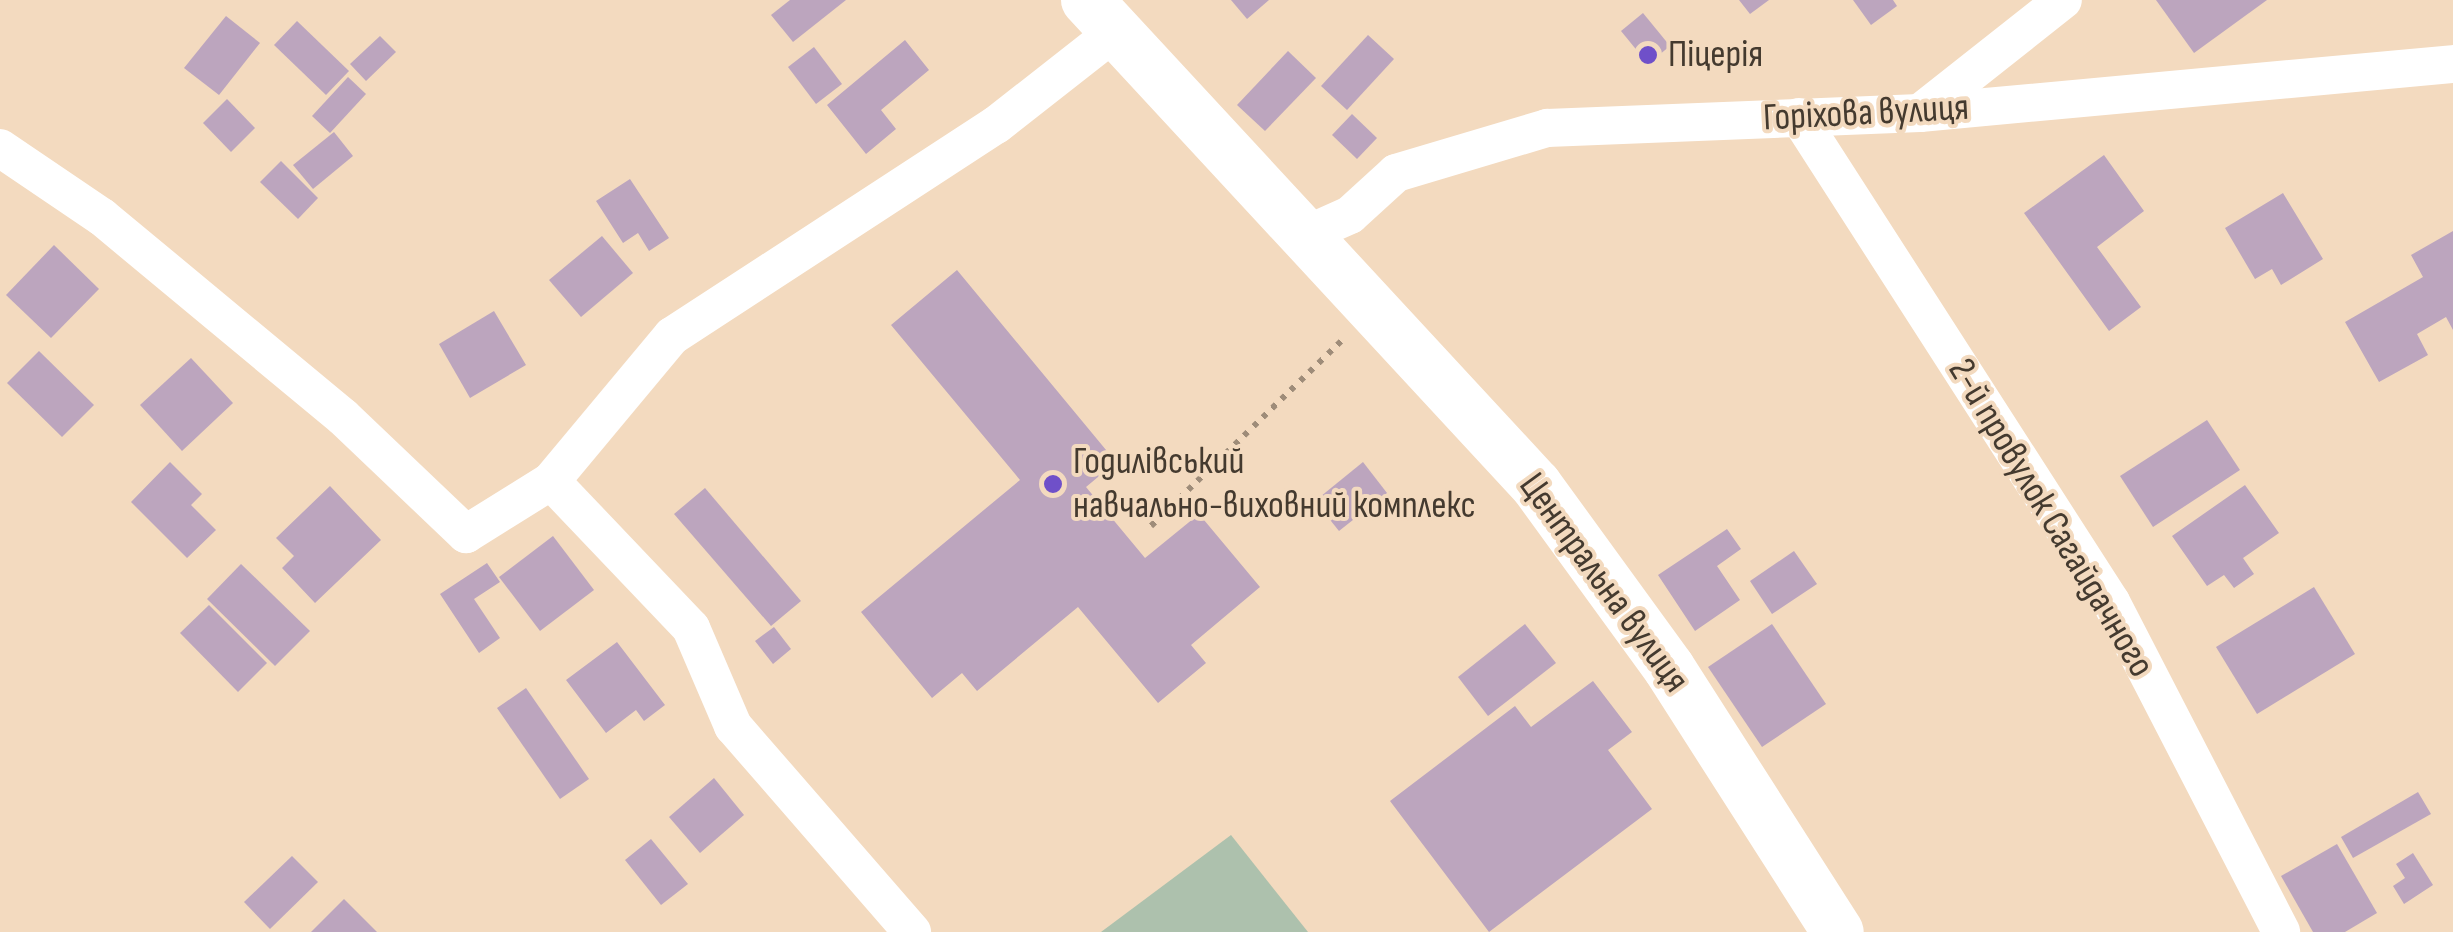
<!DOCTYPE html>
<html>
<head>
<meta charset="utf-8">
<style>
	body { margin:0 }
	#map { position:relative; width:2453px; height:932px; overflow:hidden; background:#f3dabf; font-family:"Sofia Sans Condensed",sans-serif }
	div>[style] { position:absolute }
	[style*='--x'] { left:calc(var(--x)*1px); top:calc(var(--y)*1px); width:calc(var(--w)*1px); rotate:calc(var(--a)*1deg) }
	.green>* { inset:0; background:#adc1ad }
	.building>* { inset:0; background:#bca5be }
	.path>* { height:6px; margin-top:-3px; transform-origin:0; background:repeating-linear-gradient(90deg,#9e8c79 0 5px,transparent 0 13px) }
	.minor>* { height:38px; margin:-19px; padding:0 19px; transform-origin:19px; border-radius:19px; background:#fff }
	.secondary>* { height:52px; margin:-26px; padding:0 26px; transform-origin:26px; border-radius:26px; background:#fff }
	.dots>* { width:28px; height:28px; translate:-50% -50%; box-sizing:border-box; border:5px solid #f3dabf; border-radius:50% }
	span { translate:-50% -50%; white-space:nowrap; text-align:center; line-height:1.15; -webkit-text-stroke:8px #f3dabf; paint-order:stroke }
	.poi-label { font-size:38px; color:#443a2f }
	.left { translate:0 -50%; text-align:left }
	.street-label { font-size:38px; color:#443a2f }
</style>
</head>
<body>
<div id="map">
	<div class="green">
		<div style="clip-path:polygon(1231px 835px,1308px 932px,1101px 932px)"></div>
	</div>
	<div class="building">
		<div style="clip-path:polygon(790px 0,846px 0,793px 42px,771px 15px)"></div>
		<div style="clip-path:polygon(1231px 0,1269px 0,1247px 19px)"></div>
		<div style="clip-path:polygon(1739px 0,1769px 0,1750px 14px)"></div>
		<div style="clip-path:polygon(1853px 0,1893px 0,1897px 6px,1871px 25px)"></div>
		<div style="clip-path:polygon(2156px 0,2267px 0,2194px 53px)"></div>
		<div style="clip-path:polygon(1643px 13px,1670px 46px,1648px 64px,1621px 31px)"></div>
		<div style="clip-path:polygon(226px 16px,260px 43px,219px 95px,184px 68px)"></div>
		<div style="clip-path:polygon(297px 21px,349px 71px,326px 95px,274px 45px)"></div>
		<div style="clip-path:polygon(1368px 35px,1394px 59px,1347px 110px,1321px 86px)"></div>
		<div style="clip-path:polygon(380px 36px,396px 52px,366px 81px,350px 64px)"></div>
		<div style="clip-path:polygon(905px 40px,929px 70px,881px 110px,896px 129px,866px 154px,827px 105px)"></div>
		<div style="clip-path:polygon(814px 47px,842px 84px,816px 104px,788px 67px)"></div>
		<div style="clip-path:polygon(1288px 51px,1316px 78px,1265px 131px,1237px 105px)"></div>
		<div style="clip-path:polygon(348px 77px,366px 94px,330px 133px,312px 116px)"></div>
		<div style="clip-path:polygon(227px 99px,255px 128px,231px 152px,203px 123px)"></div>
		<div style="clip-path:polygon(1352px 114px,1377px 138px,1357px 159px,1332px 135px)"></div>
		<div style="clip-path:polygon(334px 132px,353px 156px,313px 189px,293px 165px)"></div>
		<div style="clip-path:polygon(2104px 155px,2144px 211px,2097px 247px,2141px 307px,2109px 331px,2024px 213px)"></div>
		<div style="clip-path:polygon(281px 161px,318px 198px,298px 219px,260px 182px)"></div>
		<div style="clip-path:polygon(630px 179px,669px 238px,649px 251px,638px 233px,623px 243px,596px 201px)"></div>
		<div style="clip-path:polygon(2283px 193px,2323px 259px,2281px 285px,2272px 269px,2255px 279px,2225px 228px)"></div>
		<div style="clip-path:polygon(2453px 231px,2453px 330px,2446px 317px,2417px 334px,2428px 355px,2379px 382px,2345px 322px,2423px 277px,2411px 255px)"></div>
		<div style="clip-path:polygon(602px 236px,633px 273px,581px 317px,549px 280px)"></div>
		<div style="clip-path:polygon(54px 245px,99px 289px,51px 338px,6px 295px)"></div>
		<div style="clip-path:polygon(957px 270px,1116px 462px,1086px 487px,1145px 558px,1199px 514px,1260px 587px,1191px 645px,1206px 663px,1158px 703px,1078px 607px,977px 691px,962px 673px,932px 698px,861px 612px,1020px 480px,891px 325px)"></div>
		<div style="clip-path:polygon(494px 311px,526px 365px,470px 398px,439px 344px)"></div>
		<div style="clip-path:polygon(39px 351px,94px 405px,62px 437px,7px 383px)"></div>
		<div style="clip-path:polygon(191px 358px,233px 403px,182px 451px,140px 405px)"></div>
		<div style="clip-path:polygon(2207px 420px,2240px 470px,2153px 527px,2120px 476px)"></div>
		<div style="clip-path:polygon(170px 462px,202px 494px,191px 505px,216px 530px,187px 558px,131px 502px)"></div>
		<div style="clip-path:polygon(1363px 462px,1387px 493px,1339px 531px,1315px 501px)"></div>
		<div style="clip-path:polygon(2245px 485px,2279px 533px,2243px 558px,2254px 574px,2234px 588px,2224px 575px,2207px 586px,2172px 536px)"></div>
		<div style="clip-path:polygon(330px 486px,381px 540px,315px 603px,282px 568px,294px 556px,276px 538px)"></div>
		<div style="clip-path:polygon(705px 488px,801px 601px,771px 626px,674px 514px)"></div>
		<div style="clip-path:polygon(1727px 529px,1741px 549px,1717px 566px,1740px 600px,1695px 631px,1658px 575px)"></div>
		<div style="clip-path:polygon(553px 536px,594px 590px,540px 631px,499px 577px)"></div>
		<div style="clip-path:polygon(1794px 551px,1817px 584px,1772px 614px,1750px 581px)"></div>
		<div style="clip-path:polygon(487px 563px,500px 582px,474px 599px,500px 638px,479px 653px,440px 594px)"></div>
		<div style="clip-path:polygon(241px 564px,310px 631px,275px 666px,207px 599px)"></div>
		<div style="clip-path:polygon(2314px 587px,2355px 654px,2257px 714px,2216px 647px)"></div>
		<div style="clip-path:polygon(209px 605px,267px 663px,238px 692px,180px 633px)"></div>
		<div style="clip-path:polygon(1525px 624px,1556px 663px,1488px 716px,1458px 677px)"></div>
		<div style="clip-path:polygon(1772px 624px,1826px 704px,1762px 747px,1708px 667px)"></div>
		<div style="clip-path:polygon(774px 627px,791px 649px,773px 664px,755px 641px)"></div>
		<div style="clip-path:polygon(617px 642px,665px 705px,644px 721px,636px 710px,606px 733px,566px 680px)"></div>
		<div style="clip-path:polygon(1593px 681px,1632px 732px,1608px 750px,1652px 809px,1489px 932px,1390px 801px,1515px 706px,1531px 727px)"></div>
		<div style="clip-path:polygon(526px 688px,589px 779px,560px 799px,497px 708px)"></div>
		<div style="clip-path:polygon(714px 778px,744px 815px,700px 853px,669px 817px)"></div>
		<div style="clip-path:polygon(2418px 792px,2431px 814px,2353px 858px,2341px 837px)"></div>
		<div style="clip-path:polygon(651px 839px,688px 884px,661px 905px,625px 860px)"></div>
		<div style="clip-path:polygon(2337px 844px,2377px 913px,2345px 932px,2313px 932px,2281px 876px)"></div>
		<div style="clip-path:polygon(2413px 853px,2433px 885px,2404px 904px,2393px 886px,2405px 878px,2396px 864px)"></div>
		<div style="clip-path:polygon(292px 856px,318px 882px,270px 929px,244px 902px)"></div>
		<div style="clip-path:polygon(344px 899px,377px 932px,311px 932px)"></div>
	</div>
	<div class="path">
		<div style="--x:1151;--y:526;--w:267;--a:-44.2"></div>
	</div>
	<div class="minor">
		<div style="--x:1920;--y:113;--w:182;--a:-38.3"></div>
		<div style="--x:1799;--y:117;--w:577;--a:57.25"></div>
		<div style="--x:2111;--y:602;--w:371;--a:62.7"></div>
		<div style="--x:0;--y:148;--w:123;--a:34.1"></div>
		<div style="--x:102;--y:217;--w:313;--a:39.7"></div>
		<div style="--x:343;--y:417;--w:170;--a:43.6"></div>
		<div style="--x:466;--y:534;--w:100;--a:-31.9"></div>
		<div style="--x:551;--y:481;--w:189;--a:-50.2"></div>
		<div style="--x:672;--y:336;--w:387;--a:-33.1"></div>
		<div style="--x:996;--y:125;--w:154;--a:-38.1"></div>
		<div style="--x:1305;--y:235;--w:49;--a:-24"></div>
		<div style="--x:1350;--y:215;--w:62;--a:-42.4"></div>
		<div style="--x:1396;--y:173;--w:158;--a:-16.6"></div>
		<div style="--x:1547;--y:128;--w:373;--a:-2.3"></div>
		<div style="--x:1920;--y:113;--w:535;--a:-5.25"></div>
		<div style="--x:551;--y:481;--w:203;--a:46.4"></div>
		<div style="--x:691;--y:628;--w:107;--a:66.8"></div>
		<div style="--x:733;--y:726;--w:273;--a:49"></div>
	</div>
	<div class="secondary">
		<div style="--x:1087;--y:0;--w:661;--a:47.21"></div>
		<div style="--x:1536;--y:485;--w:226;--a:54"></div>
		<div style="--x:1669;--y:668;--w:313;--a:57.4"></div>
	</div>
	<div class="dots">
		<div style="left:1648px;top:55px;background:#6f50c9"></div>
		<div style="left:1053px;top:484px;background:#6f50c9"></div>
	</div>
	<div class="poi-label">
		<span class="left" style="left:1668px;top:55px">Піцерія</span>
		<span class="left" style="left:1073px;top:484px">Годилівський<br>навчально-виховний комплекс</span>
	</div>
	<div class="street-label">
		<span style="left:1866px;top:113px;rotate:-3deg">Горіхова вулиця</span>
		<span style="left:2051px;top:518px;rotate:59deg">2-й провулок Сагайдачного</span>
		<span style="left:1604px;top:583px;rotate:54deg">Центральна вулиця</span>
	</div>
</div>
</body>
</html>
